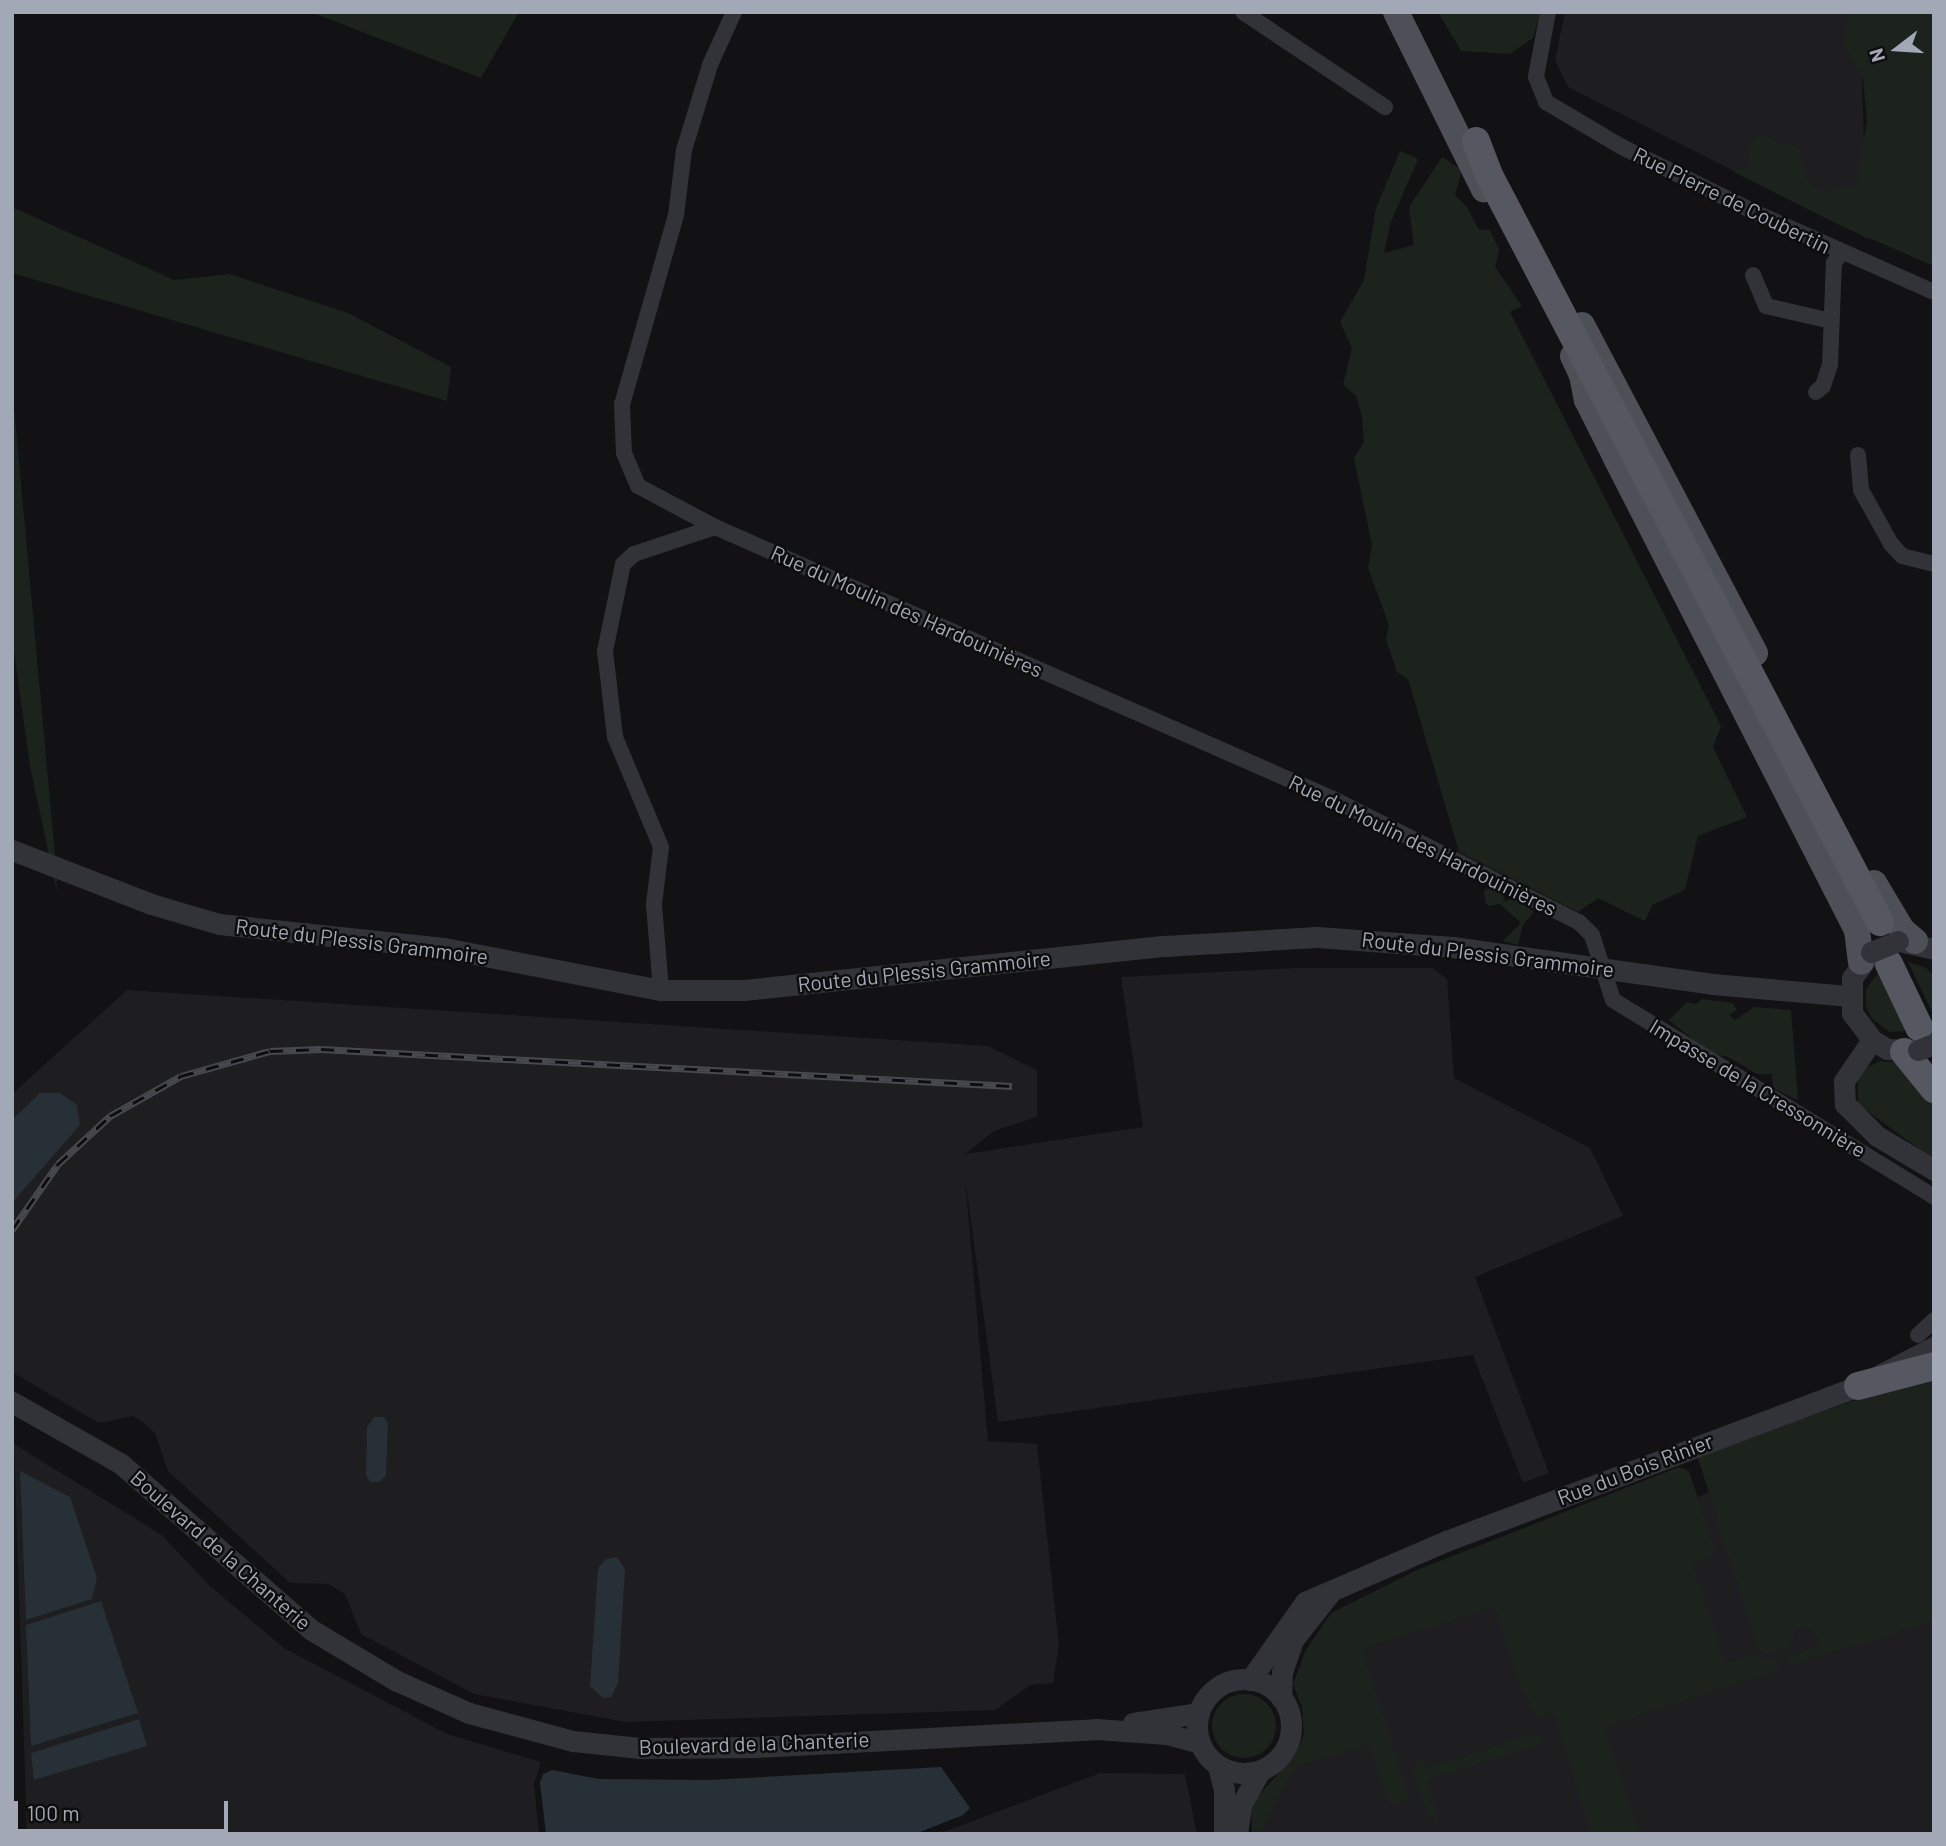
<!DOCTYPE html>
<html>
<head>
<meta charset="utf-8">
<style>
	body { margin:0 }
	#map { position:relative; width:1946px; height:1846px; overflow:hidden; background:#121113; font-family:Barlow,sans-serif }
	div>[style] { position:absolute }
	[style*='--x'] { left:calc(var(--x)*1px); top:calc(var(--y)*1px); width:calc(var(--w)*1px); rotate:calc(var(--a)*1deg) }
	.built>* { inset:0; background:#1e1d20 }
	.green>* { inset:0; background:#1c231d }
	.round { border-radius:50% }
	.water>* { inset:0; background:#273037 }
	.minor>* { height:16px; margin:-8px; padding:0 8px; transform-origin:8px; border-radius:8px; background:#323338 }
	.tertiary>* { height:21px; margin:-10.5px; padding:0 10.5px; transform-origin:10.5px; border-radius:10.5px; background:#323338 }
	.tertiary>.ring { margin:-10.5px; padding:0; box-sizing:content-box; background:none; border:21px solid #323338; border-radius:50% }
	.primary>* { height:26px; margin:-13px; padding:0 13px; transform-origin:13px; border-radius:13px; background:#4e5058 }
	.trunk>* { height:28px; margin:-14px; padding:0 14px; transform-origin:14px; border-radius:14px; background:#565861 }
	.rail>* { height:7px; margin-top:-3.5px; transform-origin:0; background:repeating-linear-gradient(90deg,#0d0d0e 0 13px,#47494f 0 26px); box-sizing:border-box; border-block:2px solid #47494f }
	.tertiary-bridge>* { height:21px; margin:-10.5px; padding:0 10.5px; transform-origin:10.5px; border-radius:10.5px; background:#323338 }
	span { translate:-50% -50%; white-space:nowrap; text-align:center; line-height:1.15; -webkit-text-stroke:5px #0d0d0e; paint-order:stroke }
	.street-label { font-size:21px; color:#a2a8b5 }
	.frame { position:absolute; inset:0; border:14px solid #a2a8b5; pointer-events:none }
	.north { position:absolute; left:1862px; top:14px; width:70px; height:70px; -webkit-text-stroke:5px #0d0d0e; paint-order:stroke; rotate:253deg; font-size:19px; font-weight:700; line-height:28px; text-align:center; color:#a2a8b5 }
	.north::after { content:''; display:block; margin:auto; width:24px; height:32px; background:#a2a8b5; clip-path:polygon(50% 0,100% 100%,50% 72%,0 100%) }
	.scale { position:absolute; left:14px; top:1801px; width:214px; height:32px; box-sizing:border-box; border:4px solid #a2a8b5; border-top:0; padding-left:9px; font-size:21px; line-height:24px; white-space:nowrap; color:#a2a8b5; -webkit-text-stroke:5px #0d0d0e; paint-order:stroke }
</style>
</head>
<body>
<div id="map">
	<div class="built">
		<div style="clip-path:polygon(1565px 12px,1859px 12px,1868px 239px,1568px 87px,1555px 60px)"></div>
		<div style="clip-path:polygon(1297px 968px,1433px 968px,1447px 979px,1454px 1078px,1590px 1148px,1623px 1216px,1475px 1277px,1549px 1473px,1523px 1483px,1473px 1355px,998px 1422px,965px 1177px,988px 1441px,1037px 1444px,1059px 1645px,1053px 1683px,1030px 1685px,995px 1710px,625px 1722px,474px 1694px,361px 1634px,345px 1594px,328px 1584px,290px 1583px,168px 1471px,155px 1433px,145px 1424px,133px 1416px,99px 1423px,12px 1372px,12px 1094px,127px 990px,988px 1046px,1037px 1070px,1037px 1117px,994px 1131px,965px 1154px,1143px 1127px,1121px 977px)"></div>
		<div style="clip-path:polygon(1934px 1381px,1934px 1834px,1255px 1834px,1290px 1763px,1385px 1730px,1358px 1646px,1502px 1594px)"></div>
		<div style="clip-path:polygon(14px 1444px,162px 1535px,209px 1585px,284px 1648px,447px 1734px,541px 1762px,534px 1784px,539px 1834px,27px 1834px)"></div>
		<div style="clip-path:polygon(1100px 1773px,1185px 1774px,1197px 1834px,938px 1834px)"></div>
	</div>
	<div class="green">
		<div style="clip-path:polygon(311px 12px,519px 12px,481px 78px)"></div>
		<div style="clip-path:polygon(1438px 12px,1540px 12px,1533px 38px,1510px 54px,1461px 51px)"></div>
		<div style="clip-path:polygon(1848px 12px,1934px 12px,1934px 266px,1839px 225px,1734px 172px,1750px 166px,1747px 149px,1760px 135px,1799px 148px,1807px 180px,1821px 191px,1856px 187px,1867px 120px,1863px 79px,1844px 45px)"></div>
		<div style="clip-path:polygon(1400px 151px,1418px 159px,1390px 224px,1384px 253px,1414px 245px,1409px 207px,1442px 157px,1462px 170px,1455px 195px,1467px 207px,1479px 230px,1490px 230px,1499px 250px,1495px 267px,1522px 306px,1510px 312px,1721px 726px,1713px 747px,1747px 817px,1698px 836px,1685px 890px,1652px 905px,1645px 921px,1598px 898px,1578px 912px,1459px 852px,1408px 679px,1397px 672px,1386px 640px,1389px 625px,1368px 568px,1372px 545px,1354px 458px,1364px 442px,1362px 417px,1356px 396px,1343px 385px,1352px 348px,1340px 322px,1364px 280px,1376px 208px)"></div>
		<div style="clip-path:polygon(12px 207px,174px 280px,229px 274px,348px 313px,451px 367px,447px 401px,12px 273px)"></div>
		<div style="clip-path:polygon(12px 385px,56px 866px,57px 893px,30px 766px,12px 638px)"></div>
		<div style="clip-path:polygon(1496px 885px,1505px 893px,1503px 902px,1516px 897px,1534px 912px,1523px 925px,1518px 945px,1503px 941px,1521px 923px,1500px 904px,1488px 906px,1485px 901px,1484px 891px)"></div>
		<div style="clip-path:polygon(1908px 962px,1927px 968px,1934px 977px,1933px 1014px)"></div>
		<div style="clip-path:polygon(1880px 970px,1909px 1031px,1890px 1032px,1872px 1019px,1866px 1006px,1866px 989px)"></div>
		<div style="clip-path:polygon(1702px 999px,1733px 1003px,1737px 1010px,1729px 1015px,1735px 1020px,1754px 1007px,1791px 1010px,1798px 1100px,1773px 1088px,1772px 1074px,1757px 1074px,1728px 1057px,1710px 1053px,1669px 1020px,1687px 1002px,1696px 1004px)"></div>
		<div style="clip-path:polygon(1881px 1061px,1903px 1063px,1928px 1092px,1934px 1105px,1934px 1160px,1858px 1104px,1858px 1077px,1867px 1067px)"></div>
		<div style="clip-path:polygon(1934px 1373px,1934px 1621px,1792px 1665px,1789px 1656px,1822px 1645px,1808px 1626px,1795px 1629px,1790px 1647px,1768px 1654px,1758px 1649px,1697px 1455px)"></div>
		<div style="clip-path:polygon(1679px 1467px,1689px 1471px,1716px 1554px,1692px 1563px,1725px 1663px,1752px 1655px,1776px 1660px,1779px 1670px,1604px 1727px,1639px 1834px,1592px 1834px,1554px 1713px,1537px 1718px,1518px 1681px,1495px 1607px,1361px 1649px,1410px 1799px,1390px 1806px,1369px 1744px,1294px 1768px,1260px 1834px,1252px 1834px,1251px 1810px,1257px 1797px,1294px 1757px,1304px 1734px,1302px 1707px,1293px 1684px,1306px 1650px,1331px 1613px,1417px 1570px)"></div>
		<div class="round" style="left:1212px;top:1694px;width:64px;height:64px"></div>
		<div style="clip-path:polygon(1538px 1732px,1542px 1743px,1427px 1780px,1439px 1820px,1428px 1816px,1414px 1773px,1418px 1761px,1422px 1759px,1426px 1769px)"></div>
	</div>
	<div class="water">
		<div style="clip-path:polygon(40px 1093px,60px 1093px,77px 1105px,80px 1125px,12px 1203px,12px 1120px)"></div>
		<div style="clip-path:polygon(374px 1417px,384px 1417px,388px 1423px,386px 1476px,379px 1482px,370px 1482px,366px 1475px,367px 1427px)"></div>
		<div style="clip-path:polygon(20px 1471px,70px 1497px,97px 1578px,92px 1599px,26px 1620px)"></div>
		<div style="clip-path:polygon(617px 1557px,625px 1569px,618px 1683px,611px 1697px,603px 1698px,590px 1686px,598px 1568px,606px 1559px)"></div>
		<div style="clip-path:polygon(101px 1601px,138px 1713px,31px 1746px,26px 1625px)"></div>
		<div style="clip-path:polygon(139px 1719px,147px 1746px,34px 1780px,31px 1753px)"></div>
		<div style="clip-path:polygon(941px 1767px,970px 1808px,963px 1815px,915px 1834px,546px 1834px,540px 1783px,543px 1774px,552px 1770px,599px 1779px,709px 1780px)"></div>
	</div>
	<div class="minor">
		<div style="--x:734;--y:12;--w:58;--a:114.4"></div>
		<div style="--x:710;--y:65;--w:89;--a:107"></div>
		<div style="--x:684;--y:150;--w:65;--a:97"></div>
		<div style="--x:676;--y:215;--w:197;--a:105.9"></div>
		<div style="--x:622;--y:404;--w:49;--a:87.7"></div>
		<div style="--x:624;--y:453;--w:36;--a:67"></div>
		<div style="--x:638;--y:486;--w:87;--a:28"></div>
		<div style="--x:715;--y:527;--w:673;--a:23.75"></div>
		<div style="--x:1331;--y:798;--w:277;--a:26.6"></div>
		<div style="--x:1579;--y:922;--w:18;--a:45"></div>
		<div style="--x:1592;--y:935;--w:68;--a:72.1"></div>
		<div style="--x:1613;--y:1000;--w:377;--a:31.5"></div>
		<div style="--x:1243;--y:12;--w:171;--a:33.8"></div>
		<div style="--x:1548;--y:12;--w:66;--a:100.5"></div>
		<div style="--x:1536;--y:77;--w:27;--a:68"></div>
		<div style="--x:1546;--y:102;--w:88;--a:30.6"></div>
		<div style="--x:1622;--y:147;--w:157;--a:26.1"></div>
		<div style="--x:1763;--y:216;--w:187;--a:24"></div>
		<div style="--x:1753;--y:275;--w:34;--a:67"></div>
		<div style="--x:1766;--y:306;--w:67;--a:13"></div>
		<div style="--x:1816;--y:392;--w:9;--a:-41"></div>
		<div style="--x:1823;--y:386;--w:22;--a:-72"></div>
		<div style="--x:1830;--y:365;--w:102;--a:-87.8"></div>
		<div style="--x:1834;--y:263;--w:12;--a:-55"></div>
		<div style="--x:1858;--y:455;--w:35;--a:85"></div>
		<div style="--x:1861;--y:490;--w:62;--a:60.9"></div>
		<div style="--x:1891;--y:544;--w:16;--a:47"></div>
		<div style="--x:1902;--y:556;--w:33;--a:14"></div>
		<div style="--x:661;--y:990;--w:86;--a:-94.7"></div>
		<div style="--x:654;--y:904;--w:57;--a:-83"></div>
		<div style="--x:661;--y:847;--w:119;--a:-112.7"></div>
		<div style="--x:615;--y:737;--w:87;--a:-96.6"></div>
		<div style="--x:605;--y:651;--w:89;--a:-78.3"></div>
		<div style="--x:623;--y:564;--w:15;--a:-42"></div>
		<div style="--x:634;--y:554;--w:85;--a:-18.4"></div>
		<div style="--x:1918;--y:1335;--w:22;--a:-43"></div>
	</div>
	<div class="tertiary">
		<div style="--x:12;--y:850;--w:149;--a:21.2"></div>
		<div style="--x:151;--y:904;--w:71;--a:16.4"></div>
		<div style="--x:219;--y:924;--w:226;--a:6.1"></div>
		<div style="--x:444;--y:948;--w:221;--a:11"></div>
		<div style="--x:661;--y:990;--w:83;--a:0"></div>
		<div style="--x:744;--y:990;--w:423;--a:-6"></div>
		<div style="--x:1165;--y:946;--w:152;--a:-3.4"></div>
		<div style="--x:1317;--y:937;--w:136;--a:4.2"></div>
		<div style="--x:1453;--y:947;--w:262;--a:8.1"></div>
		<div style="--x:1712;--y:984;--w:139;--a:5"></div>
		<div style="--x:1899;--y:941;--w:36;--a:13"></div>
		<div style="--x:1871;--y:952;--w:32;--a:126"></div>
		<div style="--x:1852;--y:978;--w:35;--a:90"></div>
		<div style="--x:1852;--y:1013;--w:34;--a:53"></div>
		<div style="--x:1872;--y:1040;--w:17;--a:31"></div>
		<div style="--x:1887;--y:1049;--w:31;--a:2"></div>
		<div style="--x:1872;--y:1040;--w:50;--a:124.3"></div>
		<div style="--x:1844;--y:1081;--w:23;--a:88"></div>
		<div style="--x:1845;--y:1104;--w:45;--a:45"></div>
		<div style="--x:1877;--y:1136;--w:66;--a:30.8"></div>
		<div style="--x:12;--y:1402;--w:124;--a:29.5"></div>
		<div style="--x:120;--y:1463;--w:252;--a:41.1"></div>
		<div style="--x:310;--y:1629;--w:101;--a:30.9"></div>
		<div style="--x:397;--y:1681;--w:79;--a:24"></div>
		<div style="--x:469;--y:1713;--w:108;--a:15.1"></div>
		<div style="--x:573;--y:1741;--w:67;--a:6"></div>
		<div style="--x:640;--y:1748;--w:116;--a:-0.5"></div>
		<div style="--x:756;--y:1747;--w:340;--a:-3"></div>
		<div style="--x:1096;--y:1729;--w:71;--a:4"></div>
		<div style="--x:1167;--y:1734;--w:34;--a:15"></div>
		<div class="ring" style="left:1197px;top:1679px;width:73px;height:73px"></div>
		<div style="--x:1250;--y:1680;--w:95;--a:-54.8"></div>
		<div style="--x:1305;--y:1602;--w:154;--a:-23.4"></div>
		<div style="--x:1446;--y:1541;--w:440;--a:-20.6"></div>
		<div style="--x:1858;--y:1386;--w:85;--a:-27.2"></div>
		<div style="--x:1281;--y:1698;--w:26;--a:-88"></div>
		<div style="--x:1282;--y:1672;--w:34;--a:-71"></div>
		<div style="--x:1293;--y:1640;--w:60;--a:-51.8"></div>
		<div style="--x:1133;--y:1723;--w:67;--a:-8.6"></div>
		<div style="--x:1218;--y:1766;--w:25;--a:76"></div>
		<div style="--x:1224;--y:1790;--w:44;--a:90"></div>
		<div style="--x:1237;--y:1834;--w:29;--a:-82"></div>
		<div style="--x:1241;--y:1805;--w:39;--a:-61"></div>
	</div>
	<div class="primary">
		<div style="--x:1396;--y:12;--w:198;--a:63.6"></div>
		<div style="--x:1582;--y:325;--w:371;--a:62.2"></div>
		<div style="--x:1573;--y:356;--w:21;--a:65"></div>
		<div style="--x:1582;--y:375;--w:25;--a:79"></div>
		<div style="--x:1587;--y:400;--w:67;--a:63.4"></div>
		<div style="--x:1617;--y:460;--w:528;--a:62.95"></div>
		<div style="--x:1857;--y:930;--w:32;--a:83"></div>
		<div style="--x:1874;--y:883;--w:55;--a:59.2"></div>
		<div style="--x:1902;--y:930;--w:17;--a:40"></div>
	</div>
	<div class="trunk">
		<div style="--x:1476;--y:141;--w:39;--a:69"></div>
		<div style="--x:1490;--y:177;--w:841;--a:62.37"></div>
		<div style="--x:1889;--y:964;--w:70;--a:64.5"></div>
		<div style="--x:1904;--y:1052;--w:48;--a:51"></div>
		<div style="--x:1858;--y:1386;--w:79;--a:-14.7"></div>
	</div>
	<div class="rail">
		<div style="--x:12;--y:1230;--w:80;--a:-55.1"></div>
		<div style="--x:58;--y:1164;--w:71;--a:-42.7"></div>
		<div style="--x:110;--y:1116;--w:81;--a:-29.4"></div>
		<div style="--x:181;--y:1076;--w:92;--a:-15.7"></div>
		<div style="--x:270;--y:1051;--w:51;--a:-2.2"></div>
		<div style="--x:321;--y:1049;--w:692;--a:3.07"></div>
	</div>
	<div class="tertiary-bridge">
		<div style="--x:1871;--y:952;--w:29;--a:-22"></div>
		<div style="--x:1918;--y:1050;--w:17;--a:-21"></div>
	</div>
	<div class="street-label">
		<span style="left:1732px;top:200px;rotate:26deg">Rue Pierre de Coubertin</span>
		<span style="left:907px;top:611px;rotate:24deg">Rue du Moulin des Hardouinières</span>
		<span style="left:1423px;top:845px;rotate:26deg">Rue du Moulin des Hardouinières</span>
		<span style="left:362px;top:941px;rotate:7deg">Route du Plessis Grammoire</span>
		<span style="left:1488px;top:954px;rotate:7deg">Route du Plessis Grammoire</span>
		<span style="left:924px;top:971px;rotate:-6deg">Route du Plessis Grammoire</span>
		<span style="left:1758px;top:1088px;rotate:31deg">Impasse de la Cressonnière</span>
		<span style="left:1635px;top:1469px;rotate:-21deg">Rue du Bois Rinier</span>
		<span style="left:221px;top:1550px;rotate:41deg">Boulevard de la Chanterie</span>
		<span style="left:754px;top:1743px;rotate:-2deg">Boulevard de la Chanterie</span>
	</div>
	<div class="frame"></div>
	<div class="north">N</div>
	<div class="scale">100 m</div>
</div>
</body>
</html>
